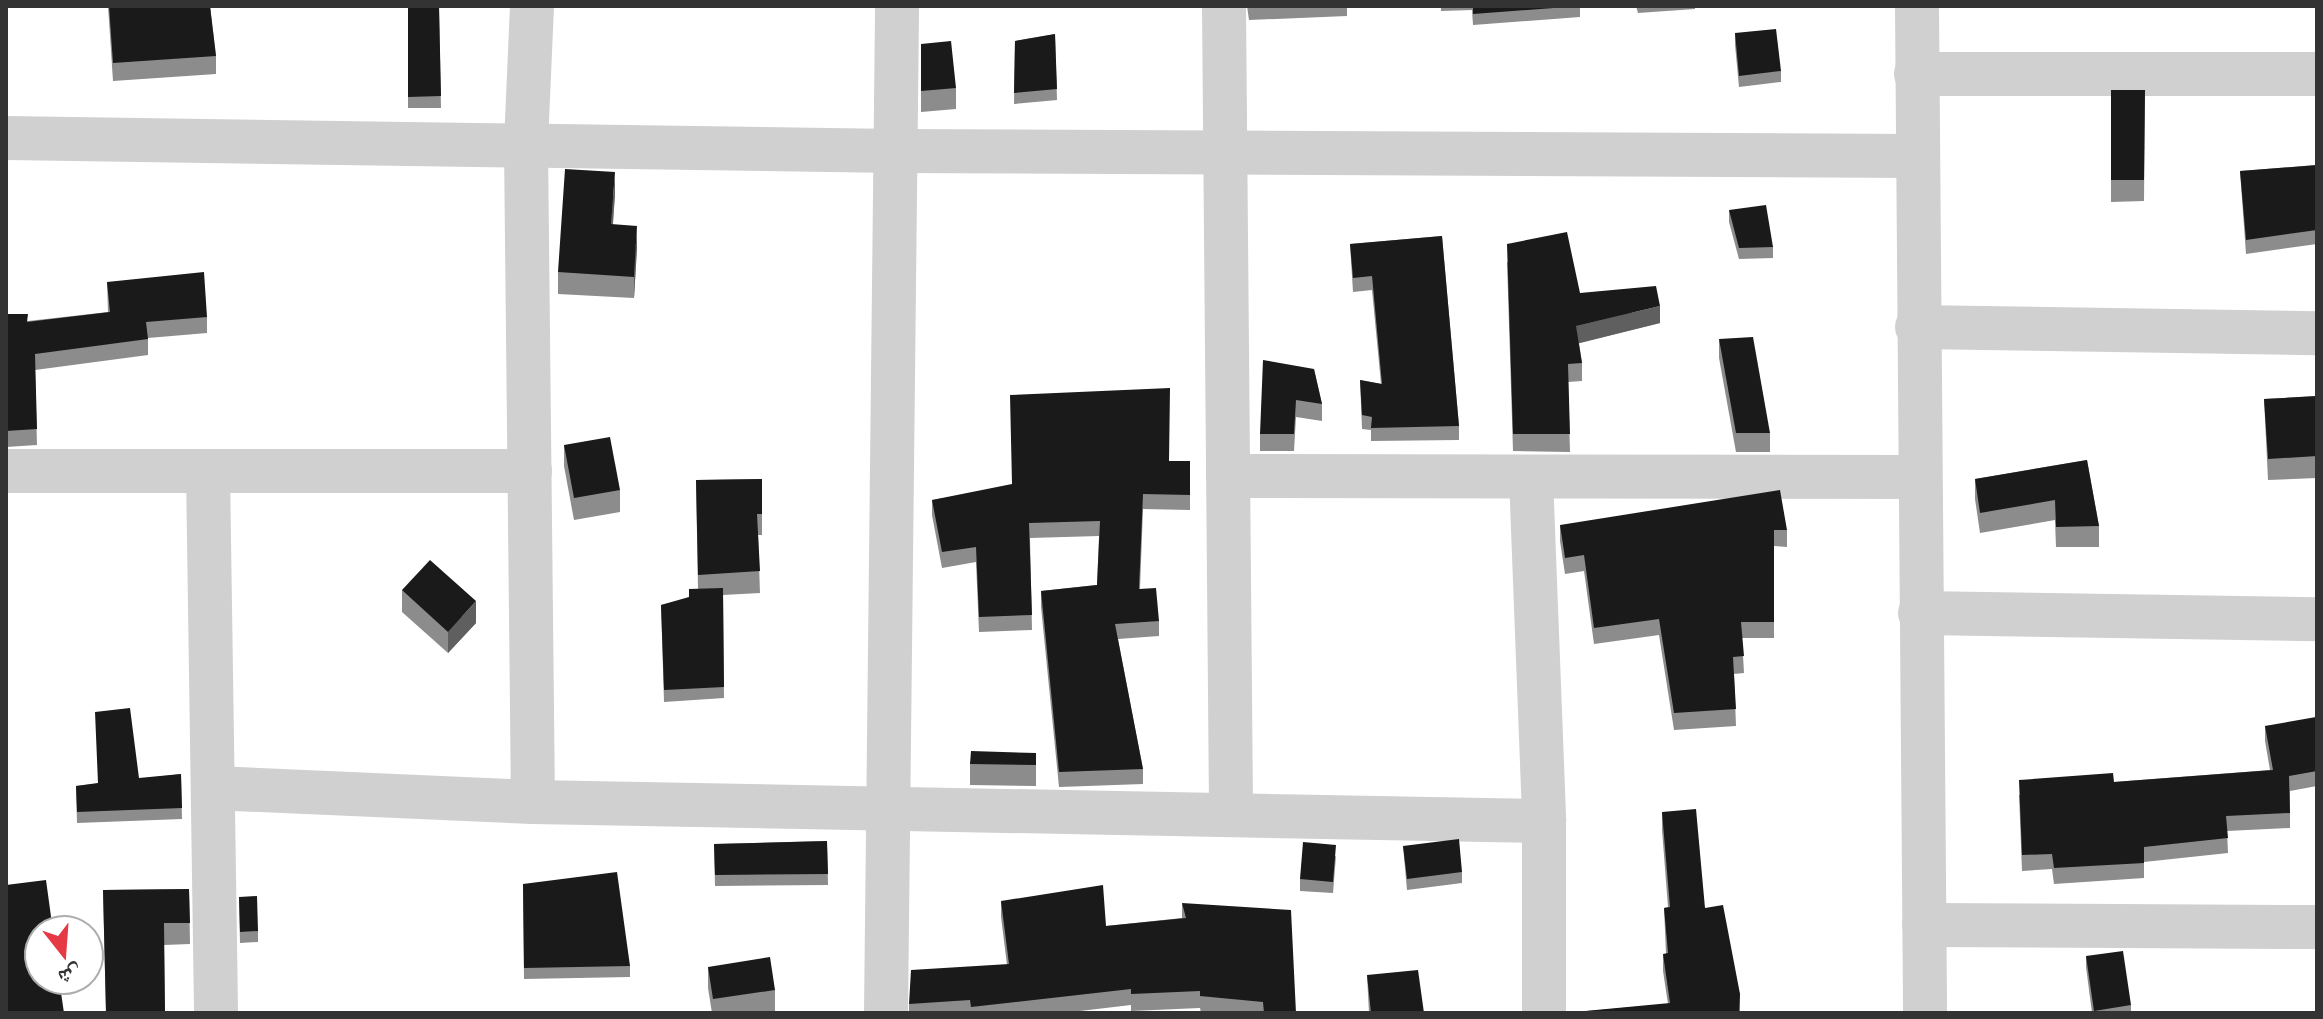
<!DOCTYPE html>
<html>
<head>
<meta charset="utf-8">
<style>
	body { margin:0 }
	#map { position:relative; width:2323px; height:1019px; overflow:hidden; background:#fff; font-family:Ubuntu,"Noto Naskh Arabic",sans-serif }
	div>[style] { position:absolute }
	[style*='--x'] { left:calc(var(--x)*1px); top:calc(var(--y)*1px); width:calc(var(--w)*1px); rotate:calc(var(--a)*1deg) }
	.minor>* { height:44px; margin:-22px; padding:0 22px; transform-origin:22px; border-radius:22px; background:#d0d0d0 }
	.wall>* { inset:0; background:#8c8c8c }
	.shaded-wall>* { inset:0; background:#5f5f5f }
	.building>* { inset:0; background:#1a1a1a }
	span { translate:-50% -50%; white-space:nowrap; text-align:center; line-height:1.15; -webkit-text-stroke:8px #fff; paint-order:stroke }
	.frame { position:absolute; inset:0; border:8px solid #333; pointer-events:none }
	.north { position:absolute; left:24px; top:915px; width:80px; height:80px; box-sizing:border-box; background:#fff; border:2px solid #adadad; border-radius:50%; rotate:163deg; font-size:22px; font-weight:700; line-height:32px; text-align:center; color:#333 }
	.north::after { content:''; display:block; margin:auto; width:28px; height:36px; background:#e63946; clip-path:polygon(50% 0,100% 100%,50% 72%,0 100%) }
</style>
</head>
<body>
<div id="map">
	<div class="minor">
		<div style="--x:532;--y:6;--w:140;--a:92.5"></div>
		<div style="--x:526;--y:146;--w:656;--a:89.39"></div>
		<div style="--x:1224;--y:6;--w:809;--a:89.5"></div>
		<div style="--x:1917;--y:6;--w:1007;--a:89.54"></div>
		<div style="--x:1916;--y:74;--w:401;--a:0"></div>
		<div style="--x:6;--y:138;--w:890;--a:0.84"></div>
		<div style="--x:896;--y:151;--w:1020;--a:0.28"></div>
		<div style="--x:1917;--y:327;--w:400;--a:0.9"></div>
		<div style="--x:6;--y:471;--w:524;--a:0"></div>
		<div style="--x:208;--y:471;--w:542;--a:89.15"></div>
		<div style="--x:1228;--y:476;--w:691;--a:0.08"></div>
		<div style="--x:1531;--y:477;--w:344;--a:87.8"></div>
		<div style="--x:1544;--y:821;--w:192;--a:90"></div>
		<div style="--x:1920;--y:613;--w:397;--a:0.9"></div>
		<div style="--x:213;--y:788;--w:320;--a:2.5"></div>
		<div style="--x:533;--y:802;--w:1011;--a:1.08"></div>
		<div style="--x:1924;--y:925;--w:393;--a:0.3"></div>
		<div style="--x:886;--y:1013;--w:1007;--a:-89.37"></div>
	</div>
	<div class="wall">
		<div style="clip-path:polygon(108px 6px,210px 6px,216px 56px,216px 74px,113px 81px)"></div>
		<div style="clip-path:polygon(408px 6px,439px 6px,441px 108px,408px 108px)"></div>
		<div style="clip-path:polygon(1247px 6px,1347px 6px,1347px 16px,1249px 20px)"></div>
		<div style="clip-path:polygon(1441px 6px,1580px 6px,1580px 17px,1473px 25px,1472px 10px,1441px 11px)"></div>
		<div style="clip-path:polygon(1636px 6px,1695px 6px,1695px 9px,1638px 13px)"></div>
		<div style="clip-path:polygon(1735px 33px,1781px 71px,1781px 82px,1739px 87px,1735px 45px)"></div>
		<div style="clip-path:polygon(1055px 34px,1057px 100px,1014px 104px,1015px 41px)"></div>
		<div style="clip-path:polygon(921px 44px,956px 88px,956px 109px,921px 112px)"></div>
		<div style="clip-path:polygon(2111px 90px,2145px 90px,2144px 201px,2111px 202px)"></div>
		<div style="clip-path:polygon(2317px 165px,2317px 244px,2246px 254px,2240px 171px)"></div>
		<div style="clip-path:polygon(615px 194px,613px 225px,637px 248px,634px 298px,558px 294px,558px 272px)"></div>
		<div style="clip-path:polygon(1729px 210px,1773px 247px,1773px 258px,1739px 259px,1729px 222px)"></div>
		<div style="clip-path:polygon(1442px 236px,1459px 426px,1459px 440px,1371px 441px,1371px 430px,1362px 429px,1360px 380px,1381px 384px,1372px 290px,1353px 292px,1350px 244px)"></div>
		<div style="clip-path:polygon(1507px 262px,1580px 293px,1660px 323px,1579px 343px,1582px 363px,1582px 381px,1568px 382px,1570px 452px,1513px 451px)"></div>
		<div style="clip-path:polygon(107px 282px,207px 317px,207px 333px,148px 338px,148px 355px,35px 370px,37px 445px,6px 447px,6px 314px,28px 321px,108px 312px)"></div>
		<div style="clip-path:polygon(1719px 339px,1770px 433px,1770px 452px,1736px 452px,1719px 358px)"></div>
		<div style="clip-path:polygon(1314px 369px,1322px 404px,1322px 421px,1296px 417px,1294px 451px,1260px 451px,1260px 434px)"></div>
		<div style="clip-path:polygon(2317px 396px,2317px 478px,2268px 480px,2264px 399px)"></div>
		<div style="clip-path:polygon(564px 445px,620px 490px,620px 512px,574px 520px,564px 466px)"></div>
		<div style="clip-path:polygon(2087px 460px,2099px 526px,2099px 547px,2056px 547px,2055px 520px,1980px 533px,1975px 499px,1975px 479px)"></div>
		<div style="clip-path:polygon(1169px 461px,1190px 461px,1190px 510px,1143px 509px,1140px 589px,1159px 621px,1159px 636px,1118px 639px,1143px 769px,1143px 784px,1059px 787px,1041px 607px,1041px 591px,1097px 585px,1099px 536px,1030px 538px,1032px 630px,979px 632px,976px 562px,942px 568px,932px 515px,932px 500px)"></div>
		<div style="clip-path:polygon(762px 479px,762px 535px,758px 535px,760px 593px,723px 595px,724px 698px,664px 702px,661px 605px,689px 598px,698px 589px,696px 480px)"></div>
		<div style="clip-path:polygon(1560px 525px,1787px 530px,1787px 547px,1774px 546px,1774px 638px,1742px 638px,1744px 673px,1734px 674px,1736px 726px,1674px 730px,1659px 635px,1594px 644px,1584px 571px,1565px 574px,1560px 541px)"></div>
		<div style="clip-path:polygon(402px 590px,476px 623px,448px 653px,402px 612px)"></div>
		<div style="clip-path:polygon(2317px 721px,2317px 786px,2290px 791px,2290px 828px,2227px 831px,2228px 853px,2144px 862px,2144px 878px,2054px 884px,2052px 869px,2022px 871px,2019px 795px,2114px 782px,2270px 770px,2265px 741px,2265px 726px)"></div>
		<div style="clip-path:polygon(1036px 753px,1036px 786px,970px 785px,970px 764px)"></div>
		<div style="clip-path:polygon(181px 774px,182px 819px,77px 823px,76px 786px)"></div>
		<div style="clip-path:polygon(1662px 812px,1705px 908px,1740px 994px,1740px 1013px,1564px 1013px,1668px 1004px,1663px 971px,1663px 954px,1666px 954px,1664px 908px,1668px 907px,1662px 830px)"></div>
		<div style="clip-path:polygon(827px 841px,828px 885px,715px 886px,714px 844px)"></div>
		<div style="clip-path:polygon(1403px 846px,1462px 872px,1462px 883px,1407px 890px)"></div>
		<div style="clip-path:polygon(1336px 856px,1333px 893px,1300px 891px,1300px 879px)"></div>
		<div style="clip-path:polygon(523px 884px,630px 966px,630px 977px,524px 979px)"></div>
		<div style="clip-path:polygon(189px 889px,190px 944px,164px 945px,165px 1013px,106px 1013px,103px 890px)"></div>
		<div style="clip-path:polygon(239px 897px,258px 931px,258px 942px,240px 943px)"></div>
		<div style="clip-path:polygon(1001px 901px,1106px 926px,1182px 918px,1182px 903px,1296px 1013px,1201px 1013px,1200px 1008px,1131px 1011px,1131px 1005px,1063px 1013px,909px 1013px,909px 1004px,1007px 965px,1001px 917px)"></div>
		<div style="clip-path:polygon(2086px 956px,2131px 1005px,2131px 1013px,2092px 1013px,2086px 967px)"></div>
		<div style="clip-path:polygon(708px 967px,775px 990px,775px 1011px,764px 1013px,712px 1013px,708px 988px)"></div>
		<div style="clip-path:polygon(1367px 975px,1424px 1013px,1369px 1013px)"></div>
	</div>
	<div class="shaded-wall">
		<div style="clip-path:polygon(615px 172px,615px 194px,611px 246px,611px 224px)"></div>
		<div style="clip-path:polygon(637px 226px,637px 248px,634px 298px,634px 277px)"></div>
		<div style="clip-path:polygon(1660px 306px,1660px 323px,1576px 344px,1576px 326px)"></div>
		<div style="clip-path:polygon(476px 601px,476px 623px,448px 653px,448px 632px)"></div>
	</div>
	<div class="building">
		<div style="clip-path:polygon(109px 6px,210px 6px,216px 56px,113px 63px)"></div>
		<div style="clip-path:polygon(408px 6px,439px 6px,441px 96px,408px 97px)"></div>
		<div style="clip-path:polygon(1473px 6px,1580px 6px,1473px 14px)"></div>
		<div style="clip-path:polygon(1776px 29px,1781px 71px,1739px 76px,1735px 33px)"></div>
		<div style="clip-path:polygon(1055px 34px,1057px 89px,1014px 93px,1015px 41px)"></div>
		<div style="clip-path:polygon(951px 41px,956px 88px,921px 91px,921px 44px)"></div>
		<div style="clip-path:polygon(2111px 90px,2145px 90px,2144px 180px,2111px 180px)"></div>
		<div style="clip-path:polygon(2317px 165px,2317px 230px,2246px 240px,2240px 171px)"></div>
		<div style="clip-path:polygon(565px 169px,615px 172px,611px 224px,637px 226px,634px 277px,558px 272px)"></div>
		<div style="clip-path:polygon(1766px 205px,1773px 247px,1739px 248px,1729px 210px)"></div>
		<div style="clip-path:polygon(1567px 232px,1580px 293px,1656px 286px,1660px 306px,1576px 326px,1582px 363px,1568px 364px,1570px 434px,1513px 434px,1507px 244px)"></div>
		<div style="clip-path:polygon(1442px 236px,1459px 426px,1371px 428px,1372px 417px,1362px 415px,1360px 380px,1382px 384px,1372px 276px,1353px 278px,1350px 244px)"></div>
		<div style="clip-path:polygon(204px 272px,207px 317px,146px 322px,148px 339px,35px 354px,37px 429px,6px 431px,6px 314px,28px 314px,27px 322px,110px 312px,107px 282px)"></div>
		<div style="clip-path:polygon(1753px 337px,1770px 433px,1736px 433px,1719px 339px)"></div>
		<div style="clip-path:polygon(1263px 360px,1314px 369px,1322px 404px,1296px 400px,1294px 434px,1260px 434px)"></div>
		<div style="clip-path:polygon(1170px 388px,1169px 461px,1190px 461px,1190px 495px,1143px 494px,1139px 589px,1156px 588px,1159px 621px,1115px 624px,1143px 769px,1059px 772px,1041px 591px,1097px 585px,1100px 521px,1029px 523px,1032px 615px,979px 617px,976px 547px,942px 552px,932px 500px,1012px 484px,1010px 395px)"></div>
		<div style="clip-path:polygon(2317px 396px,2317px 456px,2268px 459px,2264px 399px)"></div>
		<div style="clip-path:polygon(610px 437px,620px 490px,574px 498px,564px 445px)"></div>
		<div style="clip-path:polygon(2087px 460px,2099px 526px,2056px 527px,2055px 500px,1980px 513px,1975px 479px)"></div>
		<div style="clip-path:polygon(762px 479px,762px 514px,757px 514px,760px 571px,698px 575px,696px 480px)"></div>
		<div style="clip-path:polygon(1780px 490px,1787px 530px,1774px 530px,1774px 622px,1741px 622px,1744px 656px,1733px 657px,1736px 709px,1674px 713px,1659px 619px,1594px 628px,1584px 555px,1565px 558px,1560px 525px)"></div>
		<div style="clip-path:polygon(430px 560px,476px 601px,448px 632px,402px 590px)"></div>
		<div style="clip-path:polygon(723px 588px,724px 687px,664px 690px,661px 605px,689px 597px,689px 589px)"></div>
		<div style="clip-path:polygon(130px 708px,139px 778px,181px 774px,182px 808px,77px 812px,76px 786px,98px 783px,95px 712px)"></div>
		<div style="clip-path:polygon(2316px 717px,2317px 771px,2289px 776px,2290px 813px,2226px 816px,2228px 838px,2144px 847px,2144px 863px,2054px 868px,2052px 854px,2022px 855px,2019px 780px,2113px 773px,2114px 782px,2273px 770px,2265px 726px)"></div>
		<div style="clip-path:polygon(971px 751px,1036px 753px,1036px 765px,970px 764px)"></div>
		<div style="clip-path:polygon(1696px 809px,1705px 908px,1723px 905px,1740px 994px,1739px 1013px,1564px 1013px,1670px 1003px,1663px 954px,1668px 953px,1664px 908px,1670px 907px,1662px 812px)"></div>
		<div style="clip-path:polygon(1459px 839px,1462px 872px,1407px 879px,1403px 846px)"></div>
		<div style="clip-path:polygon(827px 841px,828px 874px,715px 875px,714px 844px)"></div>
		<div style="clip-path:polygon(1303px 842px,1336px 845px,1333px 882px,1300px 879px)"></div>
		<div style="clip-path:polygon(617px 872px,630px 966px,524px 968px,523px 884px)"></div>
		<div style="clip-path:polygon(46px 880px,53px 931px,40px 931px,40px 979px,59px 979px,64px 1013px,6px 1013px,6px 885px)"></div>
		<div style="clip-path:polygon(1103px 885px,1106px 926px,1186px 918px,1182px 903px,1291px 910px,1296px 1013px,1264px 1013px,1263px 1002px,1200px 996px,1200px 991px,1131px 994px,1131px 989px,971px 1007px,970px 1000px,909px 1004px,911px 970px,1009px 964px,1001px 901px)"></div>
		<div style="clip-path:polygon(189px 889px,190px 923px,164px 923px,165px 1013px,106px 1013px,103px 890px)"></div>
		<div style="clip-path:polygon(257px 896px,258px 931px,240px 932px,239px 897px)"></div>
		<div style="clip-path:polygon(2123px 951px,2131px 1005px,2094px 1011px,2086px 956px)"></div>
		<div style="clip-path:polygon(770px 957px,775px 990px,713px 999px,708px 967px)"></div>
		<div style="clip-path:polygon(1418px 970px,1424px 1013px,1371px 1013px,1367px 975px)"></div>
	</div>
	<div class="frame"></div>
	<div class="north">ش</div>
</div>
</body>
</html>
